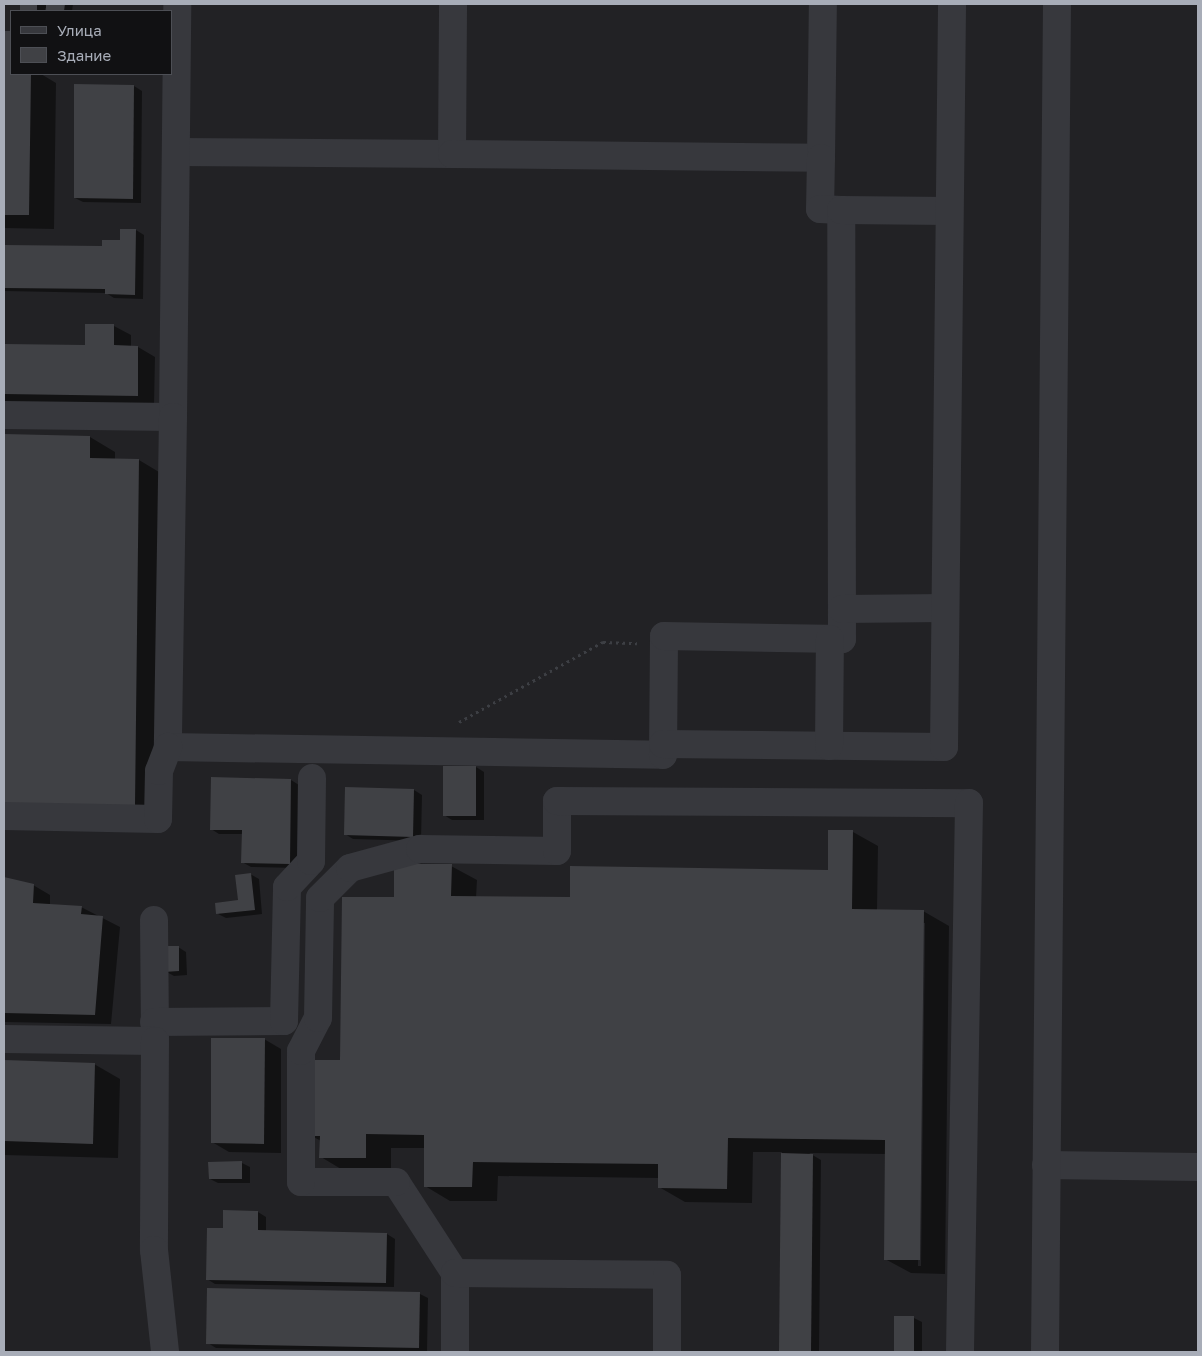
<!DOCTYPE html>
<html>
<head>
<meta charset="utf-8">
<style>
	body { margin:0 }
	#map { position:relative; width:1202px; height:1356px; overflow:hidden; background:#161618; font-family:"Golos Text",sans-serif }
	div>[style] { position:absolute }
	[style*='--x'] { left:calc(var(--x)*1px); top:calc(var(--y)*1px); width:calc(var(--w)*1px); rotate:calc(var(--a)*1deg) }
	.built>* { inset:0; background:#222225 }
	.shadow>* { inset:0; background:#0007 }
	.building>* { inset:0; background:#404145 }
	.path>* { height:3px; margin-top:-1.5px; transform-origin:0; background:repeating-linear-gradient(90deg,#3d3f44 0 2.5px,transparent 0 6.5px) }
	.minor>* { height:28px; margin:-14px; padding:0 14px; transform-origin:14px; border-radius:14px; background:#37383d }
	span { translate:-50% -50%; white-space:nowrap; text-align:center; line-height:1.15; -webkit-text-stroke:4.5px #111113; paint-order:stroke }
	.frame { position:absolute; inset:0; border:5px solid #a8adb8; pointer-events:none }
	.legend { position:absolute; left:10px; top:10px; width:162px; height:65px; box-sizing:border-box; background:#111113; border:1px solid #4d4f55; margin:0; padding:6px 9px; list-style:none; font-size:15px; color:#a8adb8 }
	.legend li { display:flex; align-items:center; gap:10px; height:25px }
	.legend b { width:25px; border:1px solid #4d4f55 }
</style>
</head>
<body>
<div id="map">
	<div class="built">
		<div style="clip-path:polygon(evenodd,4px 4px,1198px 4px,1198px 1352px,4px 1352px,4px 4px,11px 11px,171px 11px,171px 74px,11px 74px,11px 11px)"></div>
	</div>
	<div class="shadow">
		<div style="clip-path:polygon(21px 4px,73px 4px,72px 11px,50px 11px,45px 8px,45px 11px,21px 11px)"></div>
		<div style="clip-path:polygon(5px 32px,11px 32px,11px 74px,41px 74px,56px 83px,54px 229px,4px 228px)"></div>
		<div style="clip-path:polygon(134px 86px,142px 91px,141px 203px,83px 202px,75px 198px)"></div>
		<div style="clip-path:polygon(136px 230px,144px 235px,143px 299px,114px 298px,106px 293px,4px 291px,4px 246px,103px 248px,121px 242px)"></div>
		<div style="clip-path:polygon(114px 326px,131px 335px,131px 347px,138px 347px,155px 357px,154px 405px,4px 411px,4px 343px,7px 345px,86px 346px)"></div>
		<div style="clip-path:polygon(4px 435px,90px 437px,115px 452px,115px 460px,139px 460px,164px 475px,160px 820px,4px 818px)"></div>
		<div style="clip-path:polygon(476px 767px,484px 772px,484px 820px,452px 820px,444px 815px)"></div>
		<div style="clip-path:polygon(212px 778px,291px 780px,299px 785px,297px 868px,251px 867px,242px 862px,243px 834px,219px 834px,211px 829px)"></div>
		<div style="clip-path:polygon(346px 789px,414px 790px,422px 795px,421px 841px,353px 839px,345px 834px)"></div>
		<div style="clip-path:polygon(evenodd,853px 832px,878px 846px,877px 910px,923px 911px,949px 926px,945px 1274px,911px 1273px,885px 1259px,886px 1154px,809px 1153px,821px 1160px,819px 1352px,780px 1352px,782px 1152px,753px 1152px,752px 1203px,685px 1202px,659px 1187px,659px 1178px,498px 1176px,497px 1201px,450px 1201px,425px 1186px,425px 1148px,391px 1148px,391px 1172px,346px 1172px,321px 1157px,321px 1141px,310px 1135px,341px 1061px,395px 899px,451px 866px,477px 880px,476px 898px,571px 899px,829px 871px,853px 832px,922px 923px,925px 923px,921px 1266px,918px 1266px,922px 923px)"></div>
		<div style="clip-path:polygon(250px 874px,259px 879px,262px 914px,226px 918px,218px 914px,239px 901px)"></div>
		<div style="clip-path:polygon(4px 878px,33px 885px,50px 895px,50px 905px,81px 907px,120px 927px,111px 1024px,4px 1022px)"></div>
		<div style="clip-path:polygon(178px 947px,186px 952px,187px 975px,174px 976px,165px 971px)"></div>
		<div style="clip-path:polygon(264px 1039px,281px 1049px,281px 1153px,229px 1152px,212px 1142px)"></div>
		<div style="clip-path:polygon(4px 1062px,94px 1064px,120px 1079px,118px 1158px,4px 1155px)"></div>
		<div style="clip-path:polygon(242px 1163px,250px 1167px,250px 1183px,218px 1183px,210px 1179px)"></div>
		<div style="clip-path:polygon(258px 1212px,266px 1217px,266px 1232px,387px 1234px,395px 1239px,394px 1287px,215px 1284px,207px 1279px,224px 1229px)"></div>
		<div style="clip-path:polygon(420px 1294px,428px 1298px,427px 1352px,216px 1348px,208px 1343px)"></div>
		<div style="clip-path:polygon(896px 1317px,914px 1318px,922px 1322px,922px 1352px,895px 1352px)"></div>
	</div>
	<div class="building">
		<div style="clip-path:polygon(20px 4px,37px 4px,37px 11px,20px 11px)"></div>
		<div style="clip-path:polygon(46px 4px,65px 4px,64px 11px,46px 10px)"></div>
		<div style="clip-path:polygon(4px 31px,11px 31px,11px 74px,31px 74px,29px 215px,4px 215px)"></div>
		<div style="clip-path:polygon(74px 84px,134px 85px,133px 199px,74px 198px)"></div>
		<div style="clip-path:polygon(120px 229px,136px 229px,135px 295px,105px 294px,105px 289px,4px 288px,4px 245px,102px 246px,102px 240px,120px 240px)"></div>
		<div style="clip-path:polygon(85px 324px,114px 324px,114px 345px,138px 346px,138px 396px,4px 394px,4px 344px,85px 345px)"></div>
		<div style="clip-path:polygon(4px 434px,90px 436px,90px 458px,139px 459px,135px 806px,4px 804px)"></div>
		<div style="clip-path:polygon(443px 766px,476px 766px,476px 816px,443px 816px)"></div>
		<div style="clip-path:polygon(211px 777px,291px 779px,290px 864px,241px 863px,242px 830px,210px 830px)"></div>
		<div style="clip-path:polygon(345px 787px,414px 789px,413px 837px,344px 835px)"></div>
		<div style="clip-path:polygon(828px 830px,853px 830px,852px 909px,924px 910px,920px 1260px,884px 1260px,885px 1140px,728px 1138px,727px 1189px,658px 1188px,658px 1164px,473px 1162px,472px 1187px,424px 1187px,424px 1135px,366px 1134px,366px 1158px,319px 1158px,320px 1136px,309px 1136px,310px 1060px,340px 1060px,342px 897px,394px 897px,394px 864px,452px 864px,451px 896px,570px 897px,570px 866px,828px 870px)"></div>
		<div style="clip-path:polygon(251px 873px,255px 910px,216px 914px,215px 903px,238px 900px,235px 875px)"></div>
		<div style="clip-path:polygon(4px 877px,34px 884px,33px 903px,82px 906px,81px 914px,103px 916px,95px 1015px,4px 1013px)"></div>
		<div style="clip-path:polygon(164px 946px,179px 946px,179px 971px,164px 972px)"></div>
		<div style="clip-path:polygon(211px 1038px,265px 1038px,264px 1144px,211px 1143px)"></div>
		<div style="clip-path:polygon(4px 1060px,95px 1063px,93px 1144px,4px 1141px)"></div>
		<div style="clip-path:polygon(781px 1153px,813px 1154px,811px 1352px,779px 1352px)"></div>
		<div style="clip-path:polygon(242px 1161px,242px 1179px,209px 1179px,208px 1162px)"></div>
		<div style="clip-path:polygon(223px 1210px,258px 1211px,258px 1230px,387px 1233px,386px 1283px,206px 1280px,207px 1228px,223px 1228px)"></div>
		<div style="clip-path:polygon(207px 1288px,420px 1292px,419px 1348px,206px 1344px)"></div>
		<div style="clip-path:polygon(894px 1316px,914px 1316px,914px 1352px,894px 1352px)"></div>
	</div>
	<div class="path">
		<div style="--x:459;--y:722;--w:165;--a:-29.1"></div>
		<div style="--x:603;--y:642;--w:34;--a:2"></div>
	</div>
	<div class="minor">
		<div style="--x:176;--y:152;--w:276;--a:0.4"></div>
		<div style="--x:452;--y:154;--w:150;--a:-89.6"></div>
		<div style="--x:452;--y:154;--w:369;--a:0.6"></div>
		<div style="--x:821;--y:158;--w:154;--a:-89.3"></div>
		<div style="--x:821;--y:158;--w:51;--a:91.1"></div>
		<div style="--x:820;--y:209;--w:21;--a:3"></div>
		<div style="--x:4;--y:415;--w:169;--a:0.7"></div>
		<div style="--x:173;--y:417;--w:413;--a:-89.4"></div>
		<div style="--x:173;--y:417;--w:330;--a:90.9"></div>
		<div style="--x:168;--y:747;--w:495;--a:0.9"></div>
		<div style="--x:663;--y:755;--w:119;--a:-89.5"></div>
		<div style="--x:664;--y:636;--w:178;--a:1"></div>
		<div style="--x:842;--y:639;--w:429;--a:-90.1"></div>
		<div style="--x:841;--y:210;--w:108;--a:0.5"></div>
		<div style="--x:842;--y:609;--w:103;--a:-0.6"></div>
		<div style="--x:663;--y:744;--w:281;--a:0.6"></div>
		<div style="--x:944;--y:747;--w:743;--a:-89.38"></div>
		<div style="--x:829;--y:746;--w:107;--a:-89.5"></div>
		<div style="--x:4;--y:816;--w:154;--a:1.1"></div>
		<div style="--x:158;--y:819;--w:48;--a:-88.8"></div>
		<div style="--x:159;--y:771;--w:26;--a:-69"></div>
		<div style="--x:154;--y:920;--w:119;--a:89.5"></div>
		<div style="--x:154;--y:1022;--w:130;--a:-0.4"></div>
		<div style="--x:284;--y:1021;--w:134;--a:-88.7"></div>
		<div style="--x:287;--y:887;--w:35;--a:-47"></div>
		<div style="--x:311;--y:861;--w:83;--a:-89.3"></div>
		<div style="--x:4;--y:1039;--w:151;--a:0.8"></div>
		<div style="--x:155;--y:1041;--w:209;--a:90.3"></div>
		<div style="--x:154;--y:1250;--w:103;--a:83.8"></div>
		<div style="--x:1046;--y:1165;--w:152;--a:0.8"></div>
		<div style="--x:455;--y:1273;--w:108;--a:-123"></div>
		<div style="--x:396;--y:1182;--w:95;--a:180"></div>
		<div style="--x:301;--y:1182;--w:131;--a:-90"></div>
		<div style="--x:301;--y:1051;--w:37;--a:-63"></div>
		<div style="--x:318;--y:1018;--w:120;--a:-89"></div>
		<div style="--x:320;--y:898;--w:42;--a:-45"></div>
		<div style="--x:350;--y:868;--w:73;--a:-15.2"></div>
		<div style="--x:420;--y:849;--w:137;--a:0.8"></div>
		<div style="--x:557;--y:851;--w:50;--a:-90"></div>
		<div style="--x:557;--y:801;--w:412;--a:0.3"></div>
		<div style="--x:969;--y:803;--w:549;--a:90.94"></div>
		<div style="--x:455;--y:1352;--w:79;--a:-90"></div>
		<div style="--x:455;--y:1273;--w:212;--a:0.5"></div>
		<div style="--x:667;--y:1275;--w:77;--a:90"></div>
		<div style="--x:1045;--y:1352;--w:1348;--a:-89.49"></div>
	</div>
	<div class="frame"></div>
	<ul class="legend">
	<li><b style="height:6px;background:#37383d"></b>Улица</li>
	<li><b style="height:14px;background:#404145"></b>Здание</li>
	</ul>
</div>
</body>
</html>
